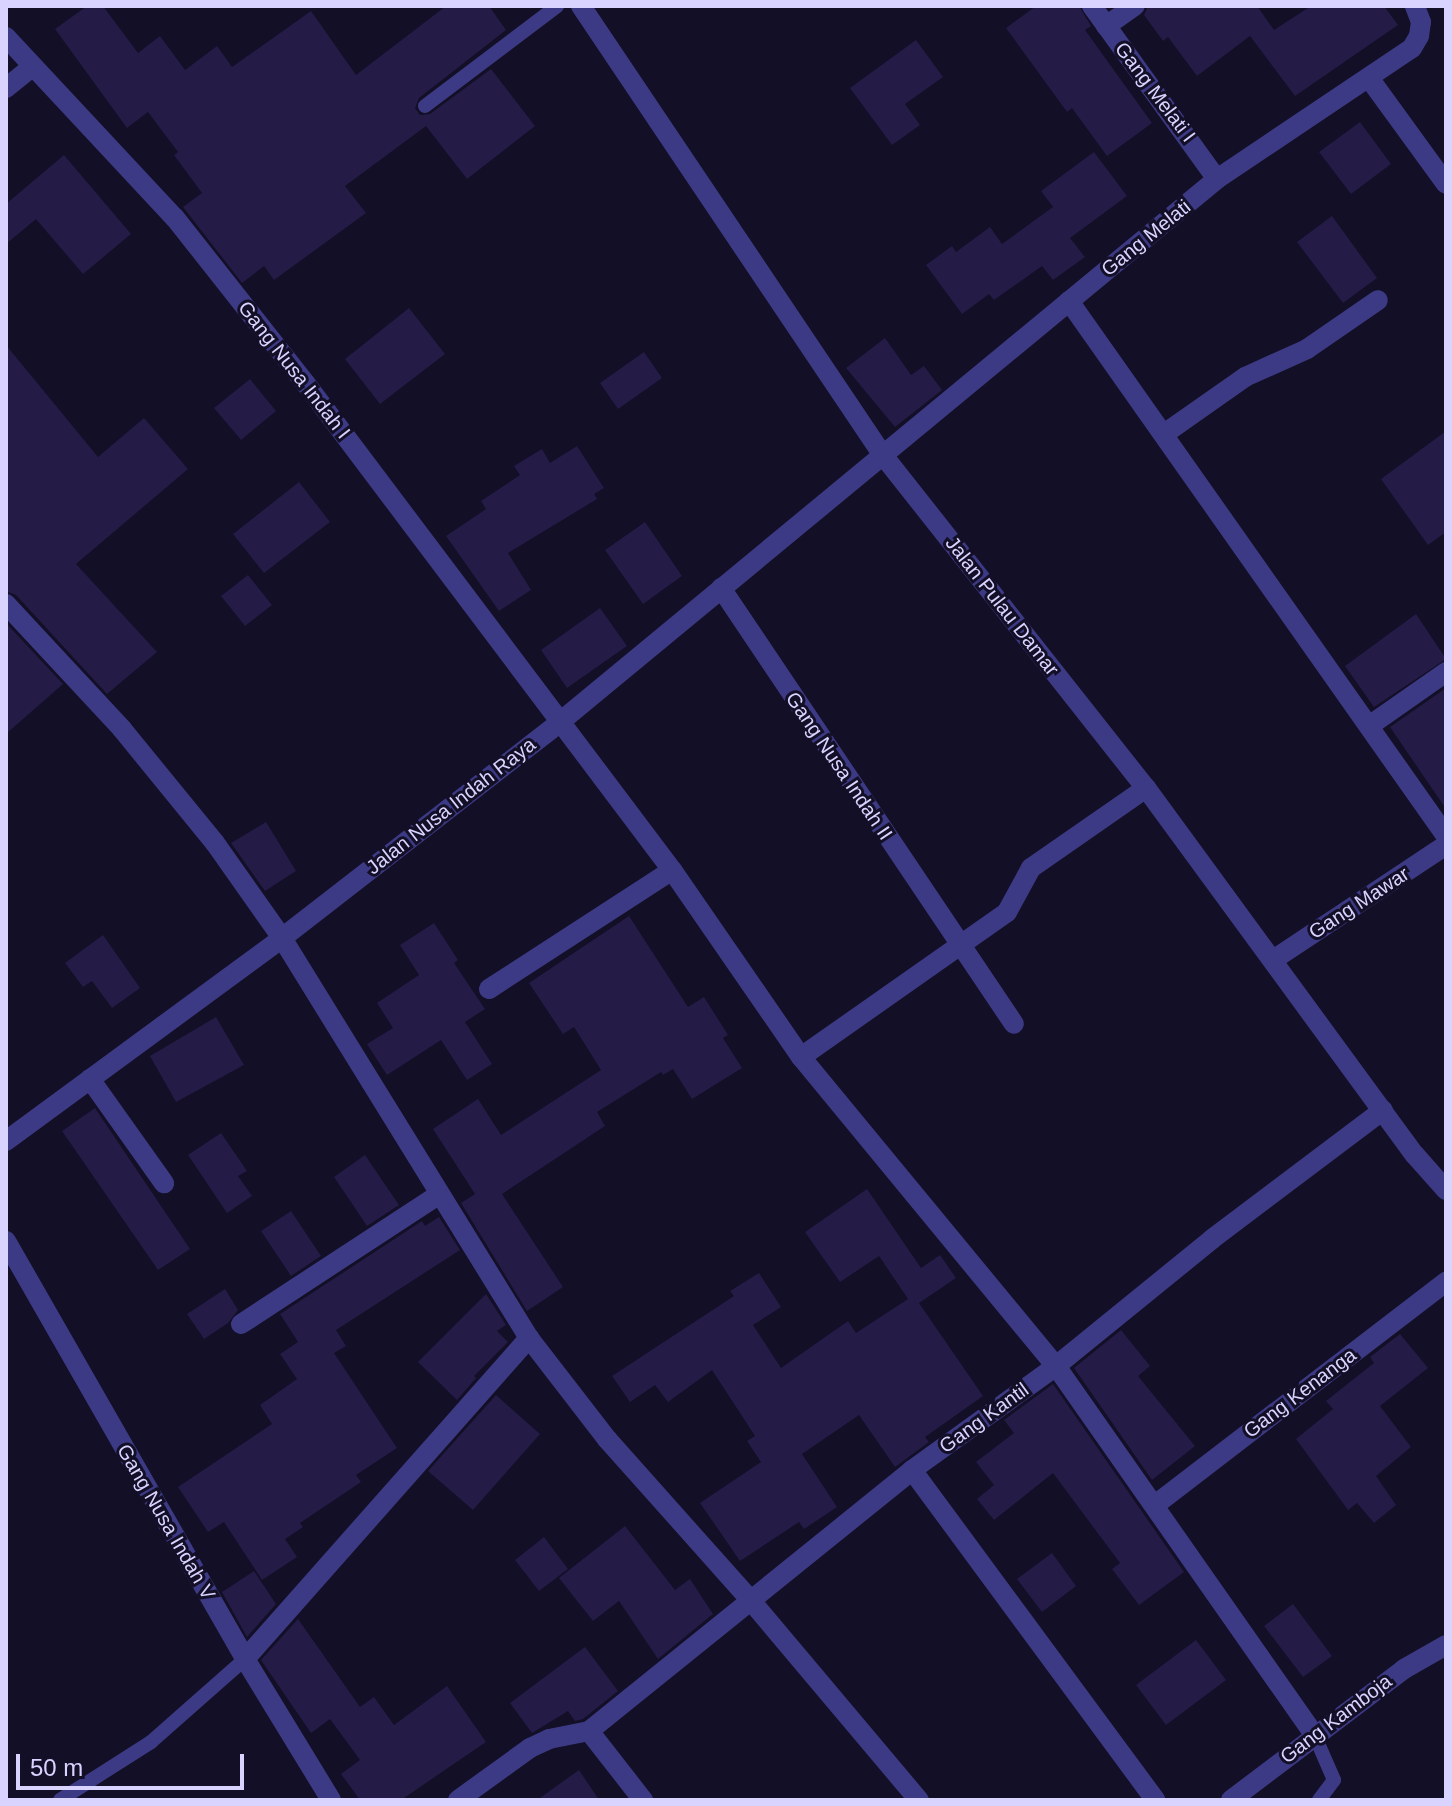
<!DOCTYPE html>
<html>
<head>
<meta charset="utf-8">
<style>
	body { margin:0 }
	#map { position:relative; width:1452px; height:1806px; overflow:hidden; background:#130f26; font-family:Helvetica,sans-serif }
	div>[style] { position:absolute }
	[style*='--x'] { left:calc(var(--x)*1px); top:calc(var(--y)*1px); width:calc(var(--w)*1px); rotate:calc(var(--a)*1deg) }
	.building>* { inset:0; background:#241b47 }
	.service>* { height:14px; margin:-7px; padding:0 7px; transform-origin:7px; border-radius:7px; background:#3d3a85 }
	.minor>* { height:20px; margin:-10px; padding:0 10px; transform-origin:10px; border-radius:10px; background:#3d3a85 }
	.tertiary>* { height:20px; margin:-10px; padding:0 10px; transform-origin:10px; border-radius:10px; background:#3d3a85 }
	span { translate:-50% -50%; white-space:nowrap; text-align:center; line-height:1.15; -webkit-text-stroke:6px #130f26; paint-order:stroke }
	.street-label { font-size:20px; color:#d9d4ff }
	.frame { position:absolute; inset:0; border:8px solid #d9d4ff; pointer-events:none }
	.scale { position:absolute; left:16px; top:1754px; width:228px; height:36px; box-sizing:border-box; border:4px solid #d9d4ff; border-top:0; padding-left:10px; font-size:24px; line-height:28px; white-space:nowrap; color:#d9d4ff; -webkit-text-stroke:6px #130f26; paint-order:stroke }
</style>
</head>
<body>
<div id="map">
	<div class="building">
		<div style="clip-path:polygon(87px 6px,103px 6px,138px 53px,160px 36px,185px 70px,217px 46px,232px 67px,311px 11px,356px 75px,446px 6px,489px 6px,506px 30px,419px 98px,415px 108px,420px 115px,430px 114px,491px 69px,535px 126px,467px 179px,426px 126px,345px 186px,366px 213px,274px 280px,264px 266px,242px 283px,183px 207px,202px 193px,174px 155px,178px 152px,148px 112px,127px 128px,55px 29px)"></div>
		<div style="clip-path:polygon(1036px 6px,1079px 6px,1091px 26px,1085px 30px,1152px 123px,1107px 156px,1072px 108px,1067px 112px,1006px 28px)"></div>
		<div style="clip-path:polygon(1148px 6px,1257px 6px,1274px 30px,1311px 6px,1384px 6px,1398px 25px,1295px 96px,1250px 36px,1197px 76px,1168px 37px,1163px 41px,1144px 15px)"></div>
		<div style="clip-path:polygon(916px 40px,943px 77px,905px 104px,920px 125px,892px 145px,850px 88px)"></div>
		<div style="clip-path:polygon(1360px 122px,1391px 164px,1351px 194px,1319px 152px)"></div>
		<div style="clip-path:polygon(1094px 152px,1127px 196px,1070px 238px,1085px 257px,1053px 280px,1042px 266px,994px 300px,989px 294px,962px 314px,926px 265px,952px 246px,956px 252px,990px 227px,1002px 244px,1053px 207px,1041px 191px)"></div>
		<div style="clip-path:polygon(64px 155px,131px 234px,83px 274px,36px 219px,6px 244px,6px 204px)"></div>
		<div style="clip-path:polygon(1332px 216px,1377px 278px,1343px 303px,1297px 242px)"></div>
		<div style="clip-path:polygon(409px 308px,445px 354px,380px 404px,345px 359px)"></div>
		<div style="clip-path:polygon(885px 338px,911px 375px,924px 366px,942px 390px,895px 427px,846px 368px)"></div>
		<div style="clip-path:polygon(6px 345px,98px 457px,144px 418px,188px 469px,76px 564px,157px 652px,107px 694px,16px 595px,6px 591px)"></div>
		<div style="clip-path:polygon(644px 352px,662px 378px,618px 409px,600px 383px)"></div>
		<div style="clip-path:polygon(250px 379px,276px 411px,241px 440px,214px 408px)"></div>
		<div style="clip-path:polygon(1446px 431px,1446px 532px,1428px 545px,1381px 479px)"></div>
		<div style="clip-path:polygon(577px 446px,604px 488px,594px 494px,597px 499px,508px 553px,531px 590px,499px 611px,446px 536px,486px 509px,481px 501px,520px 475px,514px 466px,542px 449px,550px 463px)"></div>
		<div style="clip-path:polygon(299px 482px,330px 522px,264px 573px,233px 534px)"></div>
		<div style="clip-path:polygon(645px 522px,682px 576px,643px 604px,605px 550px)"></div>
		<div style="clip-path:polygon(248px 575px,272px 605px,245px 626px,221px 596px)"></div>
		<div style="clip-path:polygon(600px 608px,627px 646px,567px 688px,541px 650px)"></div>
		<div style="clip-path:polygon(1416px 614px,1446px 659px,1374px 707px,1345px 666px)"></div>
		<div style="clip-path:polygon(6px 623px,63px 684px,6px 734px)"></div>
		<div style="clip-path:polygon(1446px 688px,1446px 809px,1390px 727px)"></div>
		<div style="clip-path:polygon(266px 822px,296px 871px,265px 891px,231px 843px)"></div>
		<div style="clip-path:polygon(629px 916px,688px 1007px,704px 997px,728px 1035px,723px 1038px,742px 1068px,692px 1099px,673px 1069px,663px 1075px,661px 1072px,597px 1112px,605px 1126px,502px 1194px,563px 1287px,527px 1311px,461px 1203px,475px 1194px,433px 1129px,478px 1099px,501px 1135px,601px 1070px,574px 1027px,563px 1034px,529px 983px)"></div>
		<div style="clip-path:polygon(434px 923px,458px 960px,454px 963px,485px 1009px,465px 1022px,492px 1064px,467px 1080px,441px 1040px,387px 1075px,367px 1044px,393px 1028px,377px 1003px,419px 975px,400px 945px)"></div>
		<div style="clip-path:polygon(103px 935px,140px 988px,112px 1008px,92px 981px,83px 987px,65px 963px)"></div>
		<div style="clip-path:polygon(216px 1017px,244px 1065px,176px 1102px,150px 1056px)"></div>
		<div style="clip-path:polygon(95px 1108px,190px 1249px,158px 1270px,62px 1131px)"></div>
		<div style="clip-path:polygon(221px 1133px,247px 1171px,238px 1176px,252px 1196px,227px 1213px,188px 1155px)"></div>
		<div style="clip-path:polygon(365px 1155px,399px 1205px,367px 1226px,334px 1177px)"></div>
		<div style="clip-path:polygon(867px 1189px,921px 1268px,940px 1255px,956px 1278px,919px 1303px,983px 1396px,925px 1437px,929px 1442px,895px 1467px,859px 1415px,802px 1454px,837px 1507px,804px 1529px,799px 1522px,740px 1561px,700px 1503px,761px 1462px,747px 1441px,755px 1436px,712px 1370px,668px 1402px,655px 1385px,630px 1402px,612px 1376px,734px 1296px,730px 1291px,759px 1273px,781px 1307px,753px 1325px,781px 1368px,848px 1321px,856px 1333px,908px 1299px,879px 1256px,840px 1282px,805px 1232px)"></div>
		<div style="clip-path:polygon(291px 1211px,321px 1256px,291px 1276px,261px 1231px)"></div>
		<div style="clip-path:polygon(439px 1217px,460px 1250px,336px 1330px,346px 1346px,334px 1353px,397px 1448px,356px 1475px,361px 1482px,300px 1523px,303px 1527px,285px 1539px,297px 1557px,262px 1580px,224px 1522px,208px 1532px,178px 1487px,272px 1424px,260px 1405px,297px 1379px,280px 1354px,298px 1342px,280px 1314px,422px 1221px,425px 1226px)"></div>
		<div style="clip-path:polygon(225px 1289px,238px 1310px,228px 1323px,204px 1339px,187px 1314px)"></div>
		<div style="clip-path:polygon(486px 1294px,506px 1325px,497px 1331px,508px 1342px,474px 1376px,476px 1378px,457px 1400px,418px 1362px)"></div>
		<div style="clip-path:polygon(1121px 1330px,1150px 1366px,1138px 1376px,1195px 1446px,1152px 1480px,1074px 1368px)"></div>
		<div style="clip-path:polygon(1400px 1334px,1428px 1368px,1380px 1406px,1411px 1447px,1376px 1476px,1396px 1505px,1374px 1523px,1357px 1503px,1348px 1510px,1296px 1439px,1333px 1409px,1326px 1401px,1374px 1363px,1370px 1357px)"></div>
		<div style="clip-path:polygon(1053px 1384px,1184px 1572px,1139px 1605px,1112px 1569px,1120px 1563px,1053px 1473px,994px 1520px,977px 1499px,994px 1485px,976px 1462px,1014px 1433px,1004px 1420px)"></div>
		<div style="clip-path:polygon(496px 1395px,540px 1434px,473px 1510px,428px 1471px)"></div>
		<div style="clip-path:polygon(625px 1526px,675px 1590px,690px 1579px,713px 1614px,658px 1659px,619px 1601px,593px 1621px,559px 1578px)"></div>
		<div style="clip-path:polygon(544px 1537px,568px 1569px,539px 1591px,515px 1560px)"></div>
		<div style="clip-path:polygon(1052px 1553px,1076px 1586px,1042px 1612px,1017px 1579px)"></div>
		<div style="clip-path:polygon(254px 1571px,276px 1604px,247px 1637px,222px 1592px)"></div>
		<div style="clip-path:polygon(1293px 1604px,1332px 1656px,1303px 1677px,1264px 1626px)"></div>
		<div style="clip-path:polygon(298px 1619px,360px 1707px,374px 1697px,394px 1725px,447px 1686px,486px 1742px,401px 1800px,360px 1800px,341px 1774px,360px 1760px,330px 1719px,311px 1733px,261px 1660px)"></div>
		<div style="clip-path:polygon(1196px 1640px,1226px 1680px,1166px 1725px,1136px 1685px)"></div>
		<div style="clip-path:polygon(585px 1647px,618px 1691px,583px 1719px,575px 1721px,568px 1711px,532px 1733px,510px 1703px)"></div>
		<div style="clip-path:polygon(579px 1770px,599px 1800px,537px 1800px)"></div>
	</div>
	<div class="service">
		<div style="--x:425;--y:106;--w:166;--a:-37.1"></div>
		<div style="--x:1314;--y:1734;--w:50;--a:66.5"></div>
		<div style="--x:1334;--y:1780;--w:25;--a:127"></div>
		<div style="--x:60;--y:1800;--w:108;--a:-32.5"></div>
		<div style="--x:151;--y:1742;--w:125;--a:-41.4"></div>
	</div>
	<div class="minor">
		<div style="--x:1092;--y:6;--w:213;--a:54.2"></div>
		<div style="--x:1106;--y:26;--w:35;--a:-35"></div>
		<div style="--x:6;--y:37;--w:248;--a:47"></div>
		<div style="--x:175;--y:218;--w:211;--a:51.7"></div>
		<div style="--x:306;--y:384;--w:608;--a:53.02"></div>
		<div style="--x:672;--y:870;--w:227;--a:55.4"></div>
		<div style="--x:801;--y:1057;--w:401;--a:50.5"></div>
		<div style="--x:1056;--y:1366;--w:449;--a:55"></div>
		<div style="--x:1369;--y:78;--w:131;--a:54"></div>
		<div style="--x:6;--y:88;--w:33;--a:-39"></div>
		<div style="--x:1069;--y:301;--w:654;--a:54.83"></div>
		<div style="--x:1164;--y:434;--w:99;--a:-35.1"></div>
		<div style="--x:1245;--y:377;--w:68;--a:-24.3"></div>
		<div style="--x:1307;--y:349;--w:86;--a:-34.6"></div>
		<div style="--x:721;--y:588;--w:525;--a:56.1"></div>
		<div style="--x:6;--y:604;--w:171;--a:47.1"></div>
		<div style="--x:122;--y:729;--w:147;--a:50.8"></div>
		<div style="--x:215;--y:843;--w:116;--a:54.8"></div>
		<div style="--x:282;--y:938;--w:470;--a:58.3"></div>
		<div style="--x:529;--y:1338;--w:128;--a:52.3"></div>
		<div style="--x:607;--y:1439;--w:218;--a:48.3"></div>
		<div style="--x:752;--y:1602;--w:259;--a:49.9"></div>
		<div style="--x:1369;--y:726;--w:94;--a:-35"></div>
		<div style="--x:1273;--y:960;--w:208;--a:-33.6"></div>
		<div style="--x:489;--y:989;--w:218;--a:-33"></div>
		<div style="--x:801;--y:1057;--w:252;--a:-35.1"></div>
		<div style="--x:1007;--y:912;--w:50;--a:-61.4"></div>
		<div style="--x:1031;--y:868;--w:140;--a:-34.8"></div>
		<div style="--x:90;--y:1079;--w:128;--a:54.6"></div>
		<div style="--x:6;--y:1141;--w:343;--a:-36.3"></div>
		<div style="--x:282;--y:938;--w:352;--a:-37.8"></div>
		<div style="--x:560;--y:722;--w:852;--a:-39.57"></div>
		<div style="--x:1217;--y:179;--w:235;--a:-33.9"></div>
		<div style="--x:1412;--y:48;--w:14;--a:-60"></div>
		<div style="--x:1419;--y:36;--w:14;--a:-82"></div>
		<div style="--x:1421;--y:22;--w:17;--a:-111"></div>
		<div style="--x:6;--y:1241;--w:482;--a:60.2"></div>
		<div style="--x:245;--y:1659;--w:165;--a:58.6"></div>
		<div style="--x:241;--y:1324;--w:235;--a:-33.2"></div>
		<div style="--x:912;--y:1470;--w:410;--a:53.6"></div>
		<div style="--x:1155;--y:1505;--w:367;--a:-37.5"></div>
		<div style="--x:245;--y:1659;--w:429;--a:-48.5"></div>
		<div style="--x:589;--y:1731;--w:88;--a:52"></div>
		<div style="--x:458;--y:1800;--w:89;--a:-35.8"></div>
		<div style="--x:530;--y:1748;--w:21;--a:-25"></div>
		<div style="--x:549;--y:1739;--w:41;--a:-11.3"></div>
		<div style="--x:589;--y:1731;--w:415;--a:-38.9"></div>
		<div style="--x:912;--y:1470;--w:178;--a:-35.8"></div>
		<div style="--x:1056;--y:1366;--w:201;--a:-39.1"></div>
		<div style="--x:1212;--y:1239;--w:214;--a:-37"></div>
		<div style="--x:1231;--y:1800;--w:217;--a:-37.1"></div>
		<div style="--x:1404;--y:1669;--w:48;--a:-29.7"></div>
	</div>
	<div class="tertiary">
		<div style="--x:581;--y:6;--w:540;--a:56.1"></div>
		<div style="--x:882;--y:454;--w:426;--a:51.7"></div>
		<div style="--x:1146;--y:788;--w:455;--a:53.8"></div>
		<div style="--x:1415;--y:1155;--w:47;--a:48.5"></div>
	</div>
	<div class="street-label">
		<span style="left:1155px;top:92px;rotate:53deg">Gang Melati I</span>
		<span style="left:1146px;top:238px;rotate:-39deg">Gang Melati</span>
		<span style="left:294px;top:370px;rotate:52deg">Gang Nusa Indah I</span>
		<span style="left:1002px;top:606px;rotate:52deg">Jalan Pulau Damar</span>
		<span style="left:839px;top:766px;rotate:56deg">Gang Nusa Indah II</span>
		<span style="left:451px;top:806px;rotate:-38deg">Jalan Nusa Indah Raya</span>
		<span style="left:1359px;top:903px;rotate:-33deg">Gang Mawar</span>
		<span style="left:1300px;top:1393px;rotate:-37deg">Gang Kenanga</span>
		<span style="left:984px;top:1418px;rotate:-36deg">Gang Kantil</span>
		<span style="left:166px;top:1522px;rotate:60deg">Gang Nusa Indah V</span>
		<span style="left:1336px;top:1719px;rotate:-37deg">Gang Kamboja</span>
	</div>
	<div class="frame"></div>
	<div class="scale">50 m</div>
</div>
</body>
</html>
